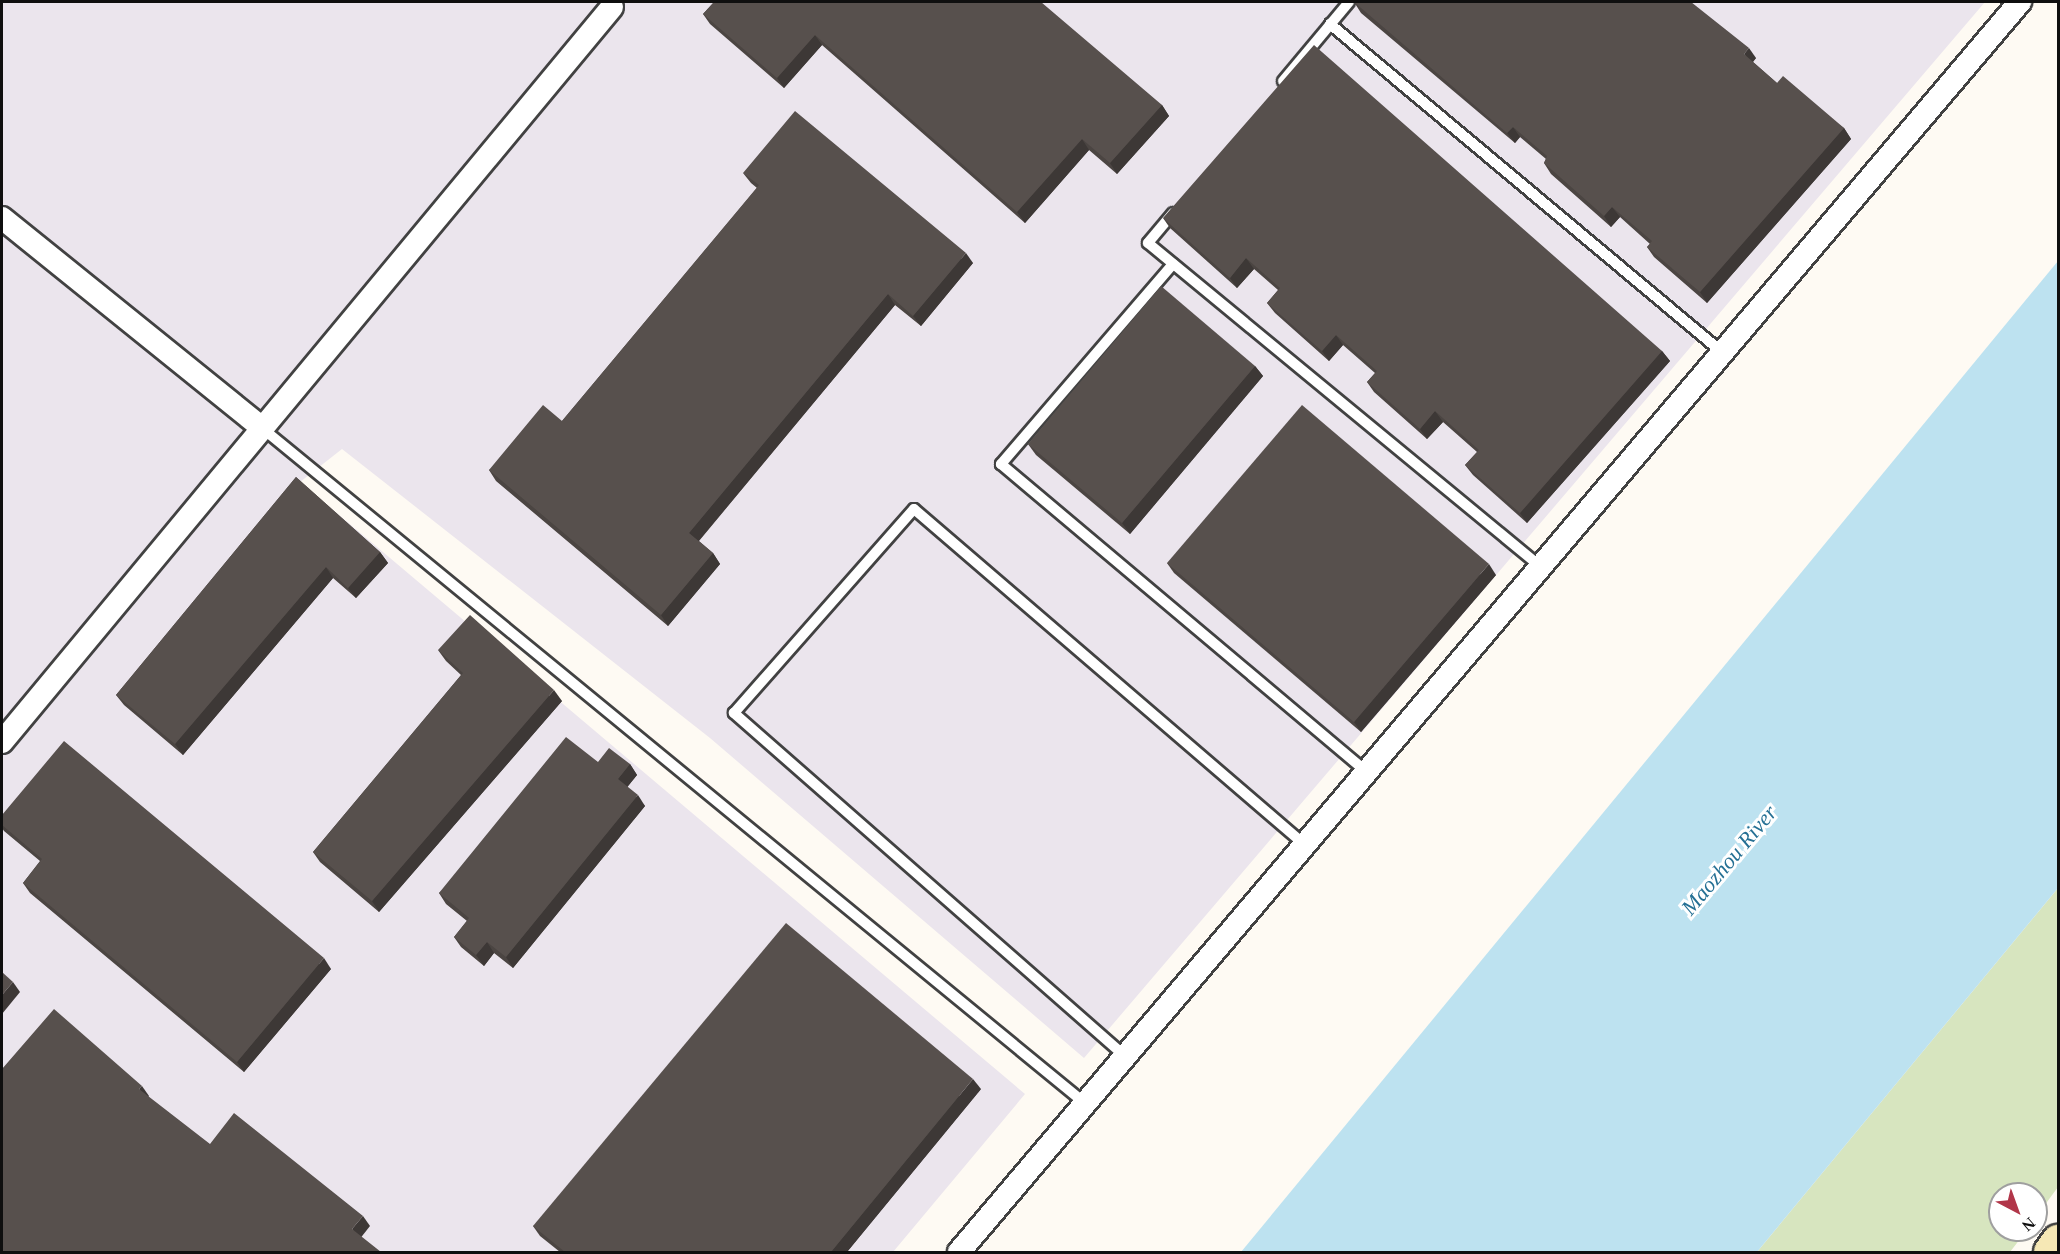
<!DOCTYPE html>
<html>
<head>
<meta charset="utf-8">
<style>
	body { margin:0 }
	#map { position:relative; width:2060px; height:1254px; overflow:hidden; background:#fefaf3; font-family:"Times New Roman",serif }
	div>[style] { position:absolute }
	[style*='--x'] { left:calc(var(--x)*1px); top:calc(var(--y)*1px); width:calc(var(--w)*1px); rotate:calc(var(--a)*1deg) }
	.industrial>* { inset:0; background:#ebe5ed }
	.green>* { inset:0; background:#d7e5bf }
	.water>* { inset:0; background:#bde2f0 }
	.roads { filter:drop-shadow(2px 0 #424242) drop-shadow(-2px 0 #424242) drop-shadow(0 2px #424242) drop-shadow(0 -2px #424242) }
	.lane>* { height:10px; margin:-5px; padding:0 5px; transform-origin:5px; border-radius:5px; background:#fff }
	.street>* { height:22px; margin:-11px; padding:0 11px; transform-origin:11px; border-radius:11px; background:#fff }
	.secondary>* { height:32px; margin:-16px; padding:0 16px; transform-origin:16px; border-radius:16px; background:#f6e8b5 }
	.wall>* { inset:0; background:#4b4542 }
	.shaded-wall>* { inset:0; background:#3d3836 }
	.building>* { inset:0; background:#57504d }
	span { translate:-50% -50%; white-space:nowrap; text-align:center; line-height:1.15; -webkit-text-stroke:6px #fff; paint-order:stroke }
	.water-label { font-size:22px; color:#257094; font-style:italic }
	.frame { position:absolute; inset:0; border:3px solid #0f0f0f; pointer-events:none }
	.north { position:absolute; left:1988px; top:1182px; width:60px; height:60px; box-sizing:border-box; background:#fff; border:2px solid #9f9f9f; border-radius:50%; rotate:139deg; font-size:16px; font-weight:700; line-height:24px; text-align:center; color:#0f0f0f }
	.north::after { content:''; display:block; margin:auto; width:21px; height:27px; background:#b13649; clip-path:polygon(50% 0,100% 100%,50% 72%,0 100%) }
</style>
</head>
<body>
<div id="map">
	<div class="industrial">
		<div style="clip-path:polygon(2px 2px,1985px 2px,1084px 1058px,710px 738px,342px 449px,300px 482px,1025px 1094px,893px 1252px,2px 1252px)"></div>
	</div>
	<div class="green">
		<div style="clip-path:polygon(2058px 888px,2058px 1187px,2036px 1217px,2036px 1194px,2000px 1194px,2000px 1230px,2027px 1230px,2010px 1252px,1757px 1252px)"></div>
	</div>
	<div class="water">
		<div style="clip-path:polygon(2058px 261px,2058px 888px,1757px 1252px,1241px 1252px)"></div>
	</div>
	<div class="roads">
		<div class="lane">
			<div style="--x:1330;--y:24;--w:513;--a:39.93"></div>
			<div style="--x:1283;--y:81;--w:103;--a:-50.1"></div>
			<div style="--x:1173;--y:213;--w:39;--a:130"></div>
			<div style="--x:1148;--y:243;--w:509;--a:39.5"></div>
			<div style="--x:1173;--y:264;--w:264;--a:130.7"></div>
			<div style="--x:1001;--y:464;--w:478;--a:40.1"></div>
			<div style="--x:262;--y:428;--w:1066;--a:39.37"></div>
			<div style="--x:1126;--y:1057;--w:522;--a:-138.73"></div>
			<div style="--x:734;--y:713;--w:272;--a:-48.6"></div>
			<div style="--x:914;--y:509;--w:516;--a:40.67"></div>
		</div>
		<div class="street">
			<div style="--x:2;--y:218;--w:334;--a:38.9"></div>
			<div style="--x:2;--y:742;--w:955;--a:-50.31"></div>
			<div style="--x:959;--y:1252;--w:1640;--a:-49.68"></div>
		</div>
		<div class="secondary">
			<div style="--x:2050;--y:1252;--w:14;--a:-54"></div>
		</div>
	</div>
	<div class="wall">
		<div style="clip-path:polygon(714px 2px,1162px 105px,1169px 116px,1117px 174px,1089px 150px,1025px 223px,822px 45px,784px 88px,710px 24px,703px 14px)"></div>
		<div style="clip-path:polygon(1354px 2px,1756px 58px,1753px 62px,1777px 83px,1844px 128px,1851px 139px,1707px 303px,1654px 257px,1647px 247px,1650px 244px,1620px 217px,1611px 227px,1551px 174px,1544px 163px,1546px 159px,1520px 137px,1515px 143px,1361px 13px)"></div>
		<div style="clip-path:polygon(743px 173px,973px 263px,921px 326px,895px 305px,699px 541px,713px 553px,720px 564px,668px 626px,496px 481px,489px 470px,562px 421px,757px 188px,751px 183px)"></div>
		<div style="clip-path:polygon(1163px 218px,1662px 351px,1670px 361px,1527px 523px,1473px 475px,1465px 465px,1477px 452px,1443px 422px,1427px 439px,1374px 392px,1367px 382px,1375px 373px,1343px 345px,1329px 361px,1275px 313px,1267px 303px,1278px 290px,1254px 269px,1237px 288px,1170px 228px)"></div>
		<div style="clip-path:polygon(1255px 366px,1263px 376px,1130px 534px,1036px 455px,1028px 444px)"></div>
		<div style="clip-path:polygon(296px 477px,380px 552px,388px 563px,356px 598px,333px 578px,183px 755px,124px 705px,116px 695px)"></div>
		<div style="clip-path:polygon(1167px 563px,1496px 575px,1361px 732px,1174px 573px)"></div>
		<div style="clip-path:polygon(438px 650px,562px 701px,379px 912px,320px 862px,313px 852px,461px 675px,446px 661px)"></div>
		<div style="clip-path:polygon(598px 762px,630px 764px,637px 775px,627px 787px,645px 806px,513px 968px,494px 953px,484px 966px,461px 947px,454px 937px,467px 921px,446px 904px,439px 893px)"></div>
		<div style="clip-path:polygon(2px 815px,331px 969px,244px 1072px,30px 893px,23px 883px,40px 861px,4px 831px,2px 828px)"></div>
		<div style="clip-path:polygon(981px 1089px,847px 1252px,560px 1252px,540px 1236px,533px 1226px)"></div>
	</div>
	<div class="shaded-wall">
		<div style="clip-path:polygon(815px 35px,822px 45px,784px 88px,777px 78px)"></div>
		<div style="clip-path:polygon(1749px 48px,1756px 58px,1751px 64px,1744px 54px)"></div>
		<div style="clip-path:polygon(1162px 105px,1169px 116px,1117px 174px,1110px 163px)"></div>
		<div style="clip-path:polygon(1513px 127px,1520px 137px,1515px 143px,1507px 133px)"></div>
		<div style="clip-path:polygon(1844px 128px,1851px 139px,1707px 303px,1700px 292px)"></div>
		<div style="clip-path:polygon(1082px 139px,1089px 150px,1025px 223px,1017px 212px)"></div>
		<div style="clip-path:polygon(1612px 207px,1620px 217px,1611px 227px,1604px 216px)"></div>
		<div style="clip-path:polygon(966px 253px,973px 263px,921px 326px,913px 316px)"></div>
		<div style="clip-path:polygon(1246px 258px,1254px 269px,1237px 288px,1230px 278px)"></div>
		<div style="clip-path:polygon(888px 294px,895px 305px,696px 544px,689px 533px)"></div>
		<div style="clip-path:polygon(1336px 335px,1343px 345px,1329px 361px,1322px 351px)"></div>
		<div style="clip-path:polygon(1662px 351px,1670px 361px,1527px 523px,1520px 513px)"></div>
		<div style="clip-path:polygon(1255px 366px,1263px 376px,1130px 534px,1122px 523px)"></div>
		<div style="clip-path:polygon(1435px 411px,1443px 422px,1427px 439px,1420px 429px)"></div>
		<div style="clip-path:polygon(380px 552px,388px 563px,356px 598px,348px 588px)"></div>
		<div style="clip-path:polygon(713px 553px,720px 564px,668px 626px,661px 615px)"></div>
		<div style="clip-path:polygon(1489px 564px,1496px 575px,1361px 732px,1354px 722px)"></div>
		<div style="clip-path:polygon(326px 567px,333px 578px,183px 755px,175px 744px)"></div>
		<div style="clip-path:polygon(554px 690px,562px 701px,379px 912px,372px 901px)"></div>
		<div style="clip-path:polygon(630px 764px,637px 775px,625px 790px,618px 779px)"></div>
		<div style="clip-path:polygon(638px 795px,645px 806px,513px 968px,506px 957px)"></div>
		<div style="clip-path:polygon(487px 942px,494px 953px,484px 966px,476px 955px)"></div>
		<div style="clip-path:polygon(324px 958px,331px 969px,244px 1072px,237px 1062px)"></div>
		<div style="clip-path:polygon(13px 982px,20px 992px,2px 1014px,2px 995px)"></div>
		<div style="clip-path:polygon(973px 1079px,981px 1089px,847px 1252px,831px 1252px)"></div>
		<div style="clip-path:polygon(142px 1086px,149px 1096px,146px 1100px,139px 1089px)"></div>
		<div style="clip-path:polygon(363px 1216px,370px 1226px,359px 1240px,352px 1229px)"></div>
	</div>
	<div class="building">
		<div style="clip-path:polygon(714px 2px,1041px 2px,1162px 105px,1110px 163px,1082px 139px,1017px 212px,815px 35px,777px 78px,703px 14px)"></div>
		<div style="clip-path:polygon(1354px 2px,1691px 2px,1749px 48px,1744px 54px,1777px 83px,1783px 76px,1844px 128px,1700px 292px,1647px 247px,1652px 241px,1612px 207px,1604px 216px,1544px 163px,1547px 156px,1513px 127px,1507px 133px)"></div>
		<div style="clip-path:polygon(1314px 45px,1662px 351px,1520px 513px,1465px 465px,1479px 450px,1435px 411px,1420px 429px,1367px 382px,1377px 371px,1336px 335px,1322px 351px,1267px 303px,1280px 288px,1246px 258px,1230px 278px,1163px 218px)"></div>
		<div style="clip-path:polygon(795px 111px,966px 253px,913px 316px,888px 294px,689px 533px,713px 553px,661px 615px,489px 470px,543px 405px,562px 421px,759px 185px,743px 173px)"></div>
		<div style="clip-path:polygon(1161px 286px,1255px 366px,1122px 523px,1028px 444px)"></div>
		<div style="clip-path:polygon(1302px 405px,1489px 564px,1354px 722px,1167px 563px)"></div>
		<div style="clip-path:polygon(296px 477px,380px 552px,348px 588px,326px 567px,175px 744px,116px 695px)"></div>
		<div style="clip-path:polygon(470px 615px,554px 690px,372px 901px,313px 852px,463px 673px,438px 650px)"></div>
		<div style="clip-path:polygon(566px 737px,598px 762px,609px 748px,630px 764px,618px 779px,638px 795px,506px 957px,487px 942px,476px 955px,454px 937px,469px 918px,439px 893px)"></div>
		<div style="clip-path:polygon(64px 741px,324px 958px,237px 1062px,23px 883px,42px 859px,2px 825px,2px 815px)"></div>
		<div style="clip-path:polygon(786px 923px,973px 1079px,831px 1252px,565px 1252px,533px 1226px)"></div>
		<div style="clip-path:polygon(2px 972px,13px 982px,2px 995px)"></div>
		<div style="clip-path:polygon(54px 1009px,142px 1086px,139px 1089px,210px 1144px,234px 1113px,363px 1216px,352px 1229px,381px 1252px,2px 1252px,2px 1069px)"></div>
	</div>
	<div class="water-label">
		<span style="left:1729px;top:860px;rotate:-50deg">Maozhou River</span>
	</div>
	<div class="frame"></div>
	<div class="north">N</div>
</div>
</body>
</html>
